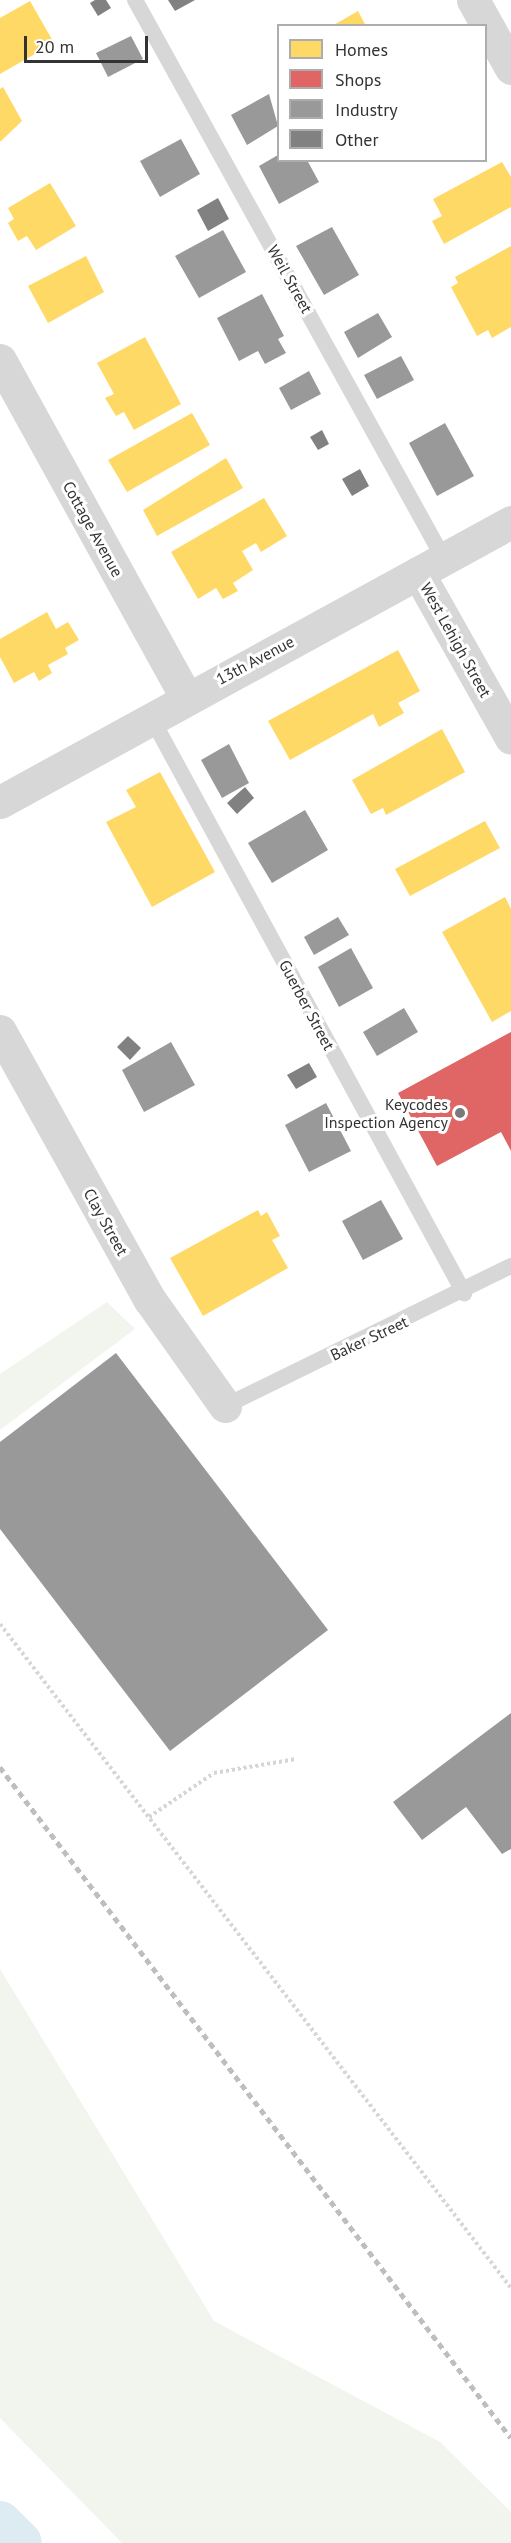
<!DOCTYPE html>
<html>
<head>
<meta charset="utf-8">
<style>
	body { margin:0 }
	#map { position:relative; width:511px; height:2543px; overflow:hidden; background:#fff; font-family:"PT Sans",sans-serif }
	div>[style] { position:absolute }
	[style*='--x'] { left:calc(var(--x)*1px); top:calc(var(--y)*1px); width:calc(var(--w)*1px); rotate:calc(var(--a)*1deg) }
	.green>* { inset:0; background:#f1f5ed }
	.homes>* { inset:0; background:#ffd966 }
	.shops>* { inset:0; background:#e06666 }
	.industry>* { inset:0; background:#999 }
	.canal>* { height:44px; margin:-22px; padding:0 22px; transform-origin:22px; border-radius:22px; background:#ddebf3 }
	.building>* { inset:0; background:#818181 }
	.path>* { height:4px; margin-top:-2px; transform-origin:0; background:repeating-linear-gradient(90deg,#d6d6d6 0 3px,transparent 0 6px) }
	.service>* { height:16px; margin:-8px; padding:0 8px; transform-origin:8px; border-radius:8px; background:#d7d7d7 }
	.minor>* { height:33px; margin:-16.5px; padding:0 16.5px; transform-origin:16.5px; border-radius:16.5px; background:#d7d7d7 }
	.rail>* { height:4.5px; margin-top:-2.25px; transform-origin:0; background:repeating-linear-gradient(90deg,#bebebe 0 6px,transparent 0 10.5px) }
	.dots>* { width:16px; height:16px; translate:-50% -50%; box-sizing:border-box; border:3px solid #fff; border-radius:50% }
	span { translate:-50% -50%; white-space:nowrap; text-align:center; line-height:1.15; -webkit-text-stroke:6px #fff; paint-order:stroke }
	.street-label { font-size:16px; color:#333 }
	.poi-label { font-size:16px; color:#333 }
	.right { translate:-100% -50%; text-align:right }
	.legend { position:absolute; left:277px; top:24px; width:210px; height:138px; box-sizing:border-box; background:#fff; border:2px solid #adadad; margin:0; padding:8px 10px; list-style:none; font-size:18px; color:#333 }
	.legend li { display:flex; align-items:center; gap:12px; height:30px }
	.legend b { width:30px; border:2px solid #adadad }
	.scale { position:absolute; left:24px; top:36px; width:124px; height:27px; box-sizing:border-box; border:3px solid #333; border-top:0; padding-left:8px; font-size:18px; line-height:21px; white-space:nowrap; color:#333; -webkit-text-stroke:4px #fff; paint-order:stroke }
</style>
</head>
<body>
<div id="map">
	<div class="green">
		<div style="clip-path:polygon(107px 1302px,135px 1329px,0 1430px,0 1374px)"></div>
		<div style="clip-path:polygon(0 1969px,214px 2321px,440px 2442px,511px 2512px,511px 2543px,122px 2543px,0 2418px)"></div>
	</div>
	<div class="homes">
		<div style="clip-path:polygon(30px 1px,54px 43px,0 74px,0 18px)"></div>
		<div style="clip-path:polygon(358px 11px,366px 26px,332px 26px)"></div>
		<div style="clip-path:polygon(3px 87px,22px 121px,0 142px,0 89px)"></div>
		<div style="clip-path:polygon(502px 162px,511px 177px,511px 207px,444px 244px,432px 221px,442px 216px,433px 199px)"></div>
		<div style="clip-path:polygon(50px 183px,76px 226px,36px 250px,27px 236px,18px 241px,8px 223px,14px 219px,8px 208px)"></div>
		<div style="clip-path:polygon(511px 246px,511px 327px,492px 338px,488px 330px,477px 336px,451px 287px,458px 283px,455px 277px)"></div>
		<div style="clip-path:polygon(86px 256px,104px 292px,48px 323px,28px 286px)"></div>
		<div style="clip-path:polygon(145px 337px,181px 404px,134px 430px,124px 412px,116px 416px,105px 398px,114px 394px,97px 363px)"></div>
		<div style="clip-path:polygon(192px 413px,210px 445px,127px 492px,108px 460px)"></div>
		<div style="clip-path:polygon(226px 458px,243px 488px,157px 536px,143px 510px)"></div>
		<div style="clip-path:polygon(264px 498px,287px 536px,261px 552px,256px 543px,242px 551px,253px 570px,233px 583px,238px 591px,223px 599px,216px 588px,198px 599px,171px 552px)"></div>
		<div style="clip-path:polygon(47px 612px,56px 629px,68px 622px,79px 640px,65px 648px,68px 654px,48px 665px,52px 673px,39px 681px,34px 672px,14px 683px,0 657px,0 639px)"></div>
		<div style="clip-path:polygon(398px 650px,420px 691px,398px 703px,404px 713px,379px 727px,373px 714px,290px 760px,268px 721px)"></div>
		<div style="clip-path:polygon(442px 729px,465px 772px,386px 815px,383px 808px,371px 814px,352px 780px)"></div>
		<div style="clip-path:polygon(160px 772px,215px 872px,152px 907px,106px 822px,136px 807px,126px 790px)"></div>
		<div style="clip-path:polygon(485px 821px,500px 848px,410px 896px,395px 869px)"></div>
		<div style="clip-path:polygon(505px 897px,511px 909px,511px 1011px,492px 1022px,442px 932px)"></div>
		<div style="clip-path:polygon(258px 1210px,261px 1216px,267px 1212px,280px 1236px,272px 1240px,288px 1268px,203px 1316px,170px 1258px)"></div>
	</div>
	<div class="shops">
		<div style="clip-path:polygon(511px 1032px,511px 1151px,501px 1132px,437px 1166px,398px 1093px)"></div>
	</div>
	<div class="industry">
		<div style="clip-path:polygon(131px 36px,143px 59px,108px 77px,96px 53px)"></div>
		<div style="clip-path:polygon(269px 94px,278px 126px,247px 145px,231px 115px)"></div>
		<div style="clip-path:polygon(181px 139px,200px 174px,160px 197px,140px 161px)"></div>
		<div style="clip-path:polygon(278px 155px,278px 160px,307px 160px,319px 182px,279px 204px,259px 166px)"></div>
		<div style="clip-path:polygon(332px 227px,359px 275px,324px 295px,296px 246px)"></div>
		<div style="clip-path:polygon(223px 230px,246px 272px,199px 298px,175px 256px)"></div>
		<div style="clip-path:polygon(262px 294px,284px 336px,278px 339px,286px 353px,265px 364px,258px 351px,239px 361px,217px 318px)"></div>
		<div style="clip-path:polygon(378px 313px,392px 337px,358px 358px,344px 332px)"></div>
		<div style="clip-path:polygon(401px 356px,414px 380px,377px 399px,364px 375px)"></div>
		<div style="clip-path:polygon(309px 371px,321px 394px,291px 410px,279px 388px)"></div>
		<div style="clip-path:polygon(445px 423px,474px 476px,437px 496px,409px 443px)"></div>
		<div style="clip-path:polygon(229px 744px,249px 783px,222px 798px,201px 760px)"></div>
		<div style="clip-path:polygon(305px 810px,328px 850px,272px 883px,248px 843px)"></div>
		<div style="clip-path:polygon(338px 917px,349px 935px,314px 955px,304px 937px)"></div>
		<div style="clip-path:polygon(351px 948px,373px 988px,339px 1007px,318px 967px)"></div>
		<div style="clip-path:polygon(404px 1008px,418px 1032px,377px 1056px,363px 1032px)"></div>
		<div style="clip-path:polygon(171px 1042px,195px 1085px,144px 1112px,122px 1070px)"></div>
		<div style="clip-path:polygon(326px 1103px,351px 1151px,309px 1172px,285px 1125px)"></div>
		<div style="clip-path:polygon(381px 1200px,403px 1239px,363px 1260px,342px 1221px)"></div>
		<div style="clip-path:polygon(116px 1353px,328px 1630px,170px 1751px,0 1529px,0 1442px)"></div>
		<div style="clip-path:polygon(511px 1713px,511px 1849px,502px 1854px,466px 1807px,422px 1840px,393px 1802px)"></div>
	</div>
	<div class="canal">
		<div style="--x:0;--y:2523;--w:28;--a:45"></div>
	</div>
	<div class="building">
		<div style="clip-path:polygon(95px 0,106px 0,111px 8px,98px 16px,90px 3px)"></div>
		<div style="clip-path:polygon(168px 0,195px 0,175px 11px)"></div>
		<div style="clip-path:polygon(218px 198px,229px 219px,208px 231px,197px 210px)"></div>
		<div style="clip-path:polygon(322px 430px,329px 444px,318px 450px,310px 437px)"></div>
		<div style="clip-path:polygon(360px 469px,369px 486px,352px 496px,342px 479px)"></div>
		<div style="clip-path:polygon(245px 787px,254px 798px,237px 814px,227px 803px)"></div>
		<div style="clip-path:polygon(128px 1036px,141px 1048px,130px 1060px,117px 1047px)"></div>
		<div style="clip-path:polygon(309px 1063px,317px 1077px,296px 1089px,287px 1075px)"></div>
	</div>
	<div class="path">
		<div style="--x:0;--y:1624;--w:838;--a:52.42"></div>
		<div style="--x:149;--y:1817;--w:78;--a:-34.1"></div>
		<div style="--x:214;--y:1773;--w:83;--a:-9.7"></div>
	</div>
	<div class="service">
		<div style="--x:135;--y:0;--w:639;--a:61.07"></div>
		<div style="--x:151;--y:717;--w:656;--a:61.48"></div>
		<div style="--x:225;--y:1406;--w:318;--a:-26.1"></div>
	</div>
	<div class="minor">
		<div style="--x:473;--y:0;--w:78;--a:60.8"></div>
		<div style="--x:0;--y:360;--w:385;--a:61.1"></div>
		<div style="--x:418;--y:573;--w:189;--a:60.6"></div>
		<div style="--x:0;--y:802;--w:583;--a:-28.72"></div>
		<div style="--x:0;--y:1031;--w:308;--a:60.9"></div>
		<div style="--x:150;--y:1300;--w:130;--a:54.7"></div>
	</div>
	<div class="rail">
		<div style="--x:0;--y:1767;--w:843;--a:52.71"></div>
	</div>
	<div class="dots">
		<div style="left:460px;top:1113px;background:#7a7a7a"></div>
	</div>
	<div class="street-label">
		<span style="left:290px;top:279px;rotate:61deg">Weil Street</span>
		<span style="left:93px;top:529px;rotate:61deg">Cottage Avenue</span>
		<span style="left:456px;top:640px;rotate:61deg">West Lehigh Street</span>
		<span style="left:255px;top:660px;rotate:-28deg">13th Avenue</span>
		<span style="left:307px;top:1005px;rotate:62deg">Guerber Street</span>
		<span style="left:106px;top:1222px;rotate:61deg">Clay Street</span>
		<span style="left:369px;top:1338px;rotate:-25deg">Baker Street</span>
	</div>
	<div class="poi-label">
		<span class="right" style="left:448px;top:1113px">Keycodes<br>Inspection Agency</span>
	</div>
	<ul class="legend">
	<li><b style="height:16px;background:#ffd966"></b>Homes</li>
	<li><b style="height:16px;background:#e06666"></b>Shops</li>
	<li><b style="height:16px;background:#999"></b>Industry</li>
	<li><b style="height:16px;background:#818181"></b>Other</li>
	</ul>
	<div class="scale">20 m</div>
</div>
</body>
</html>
